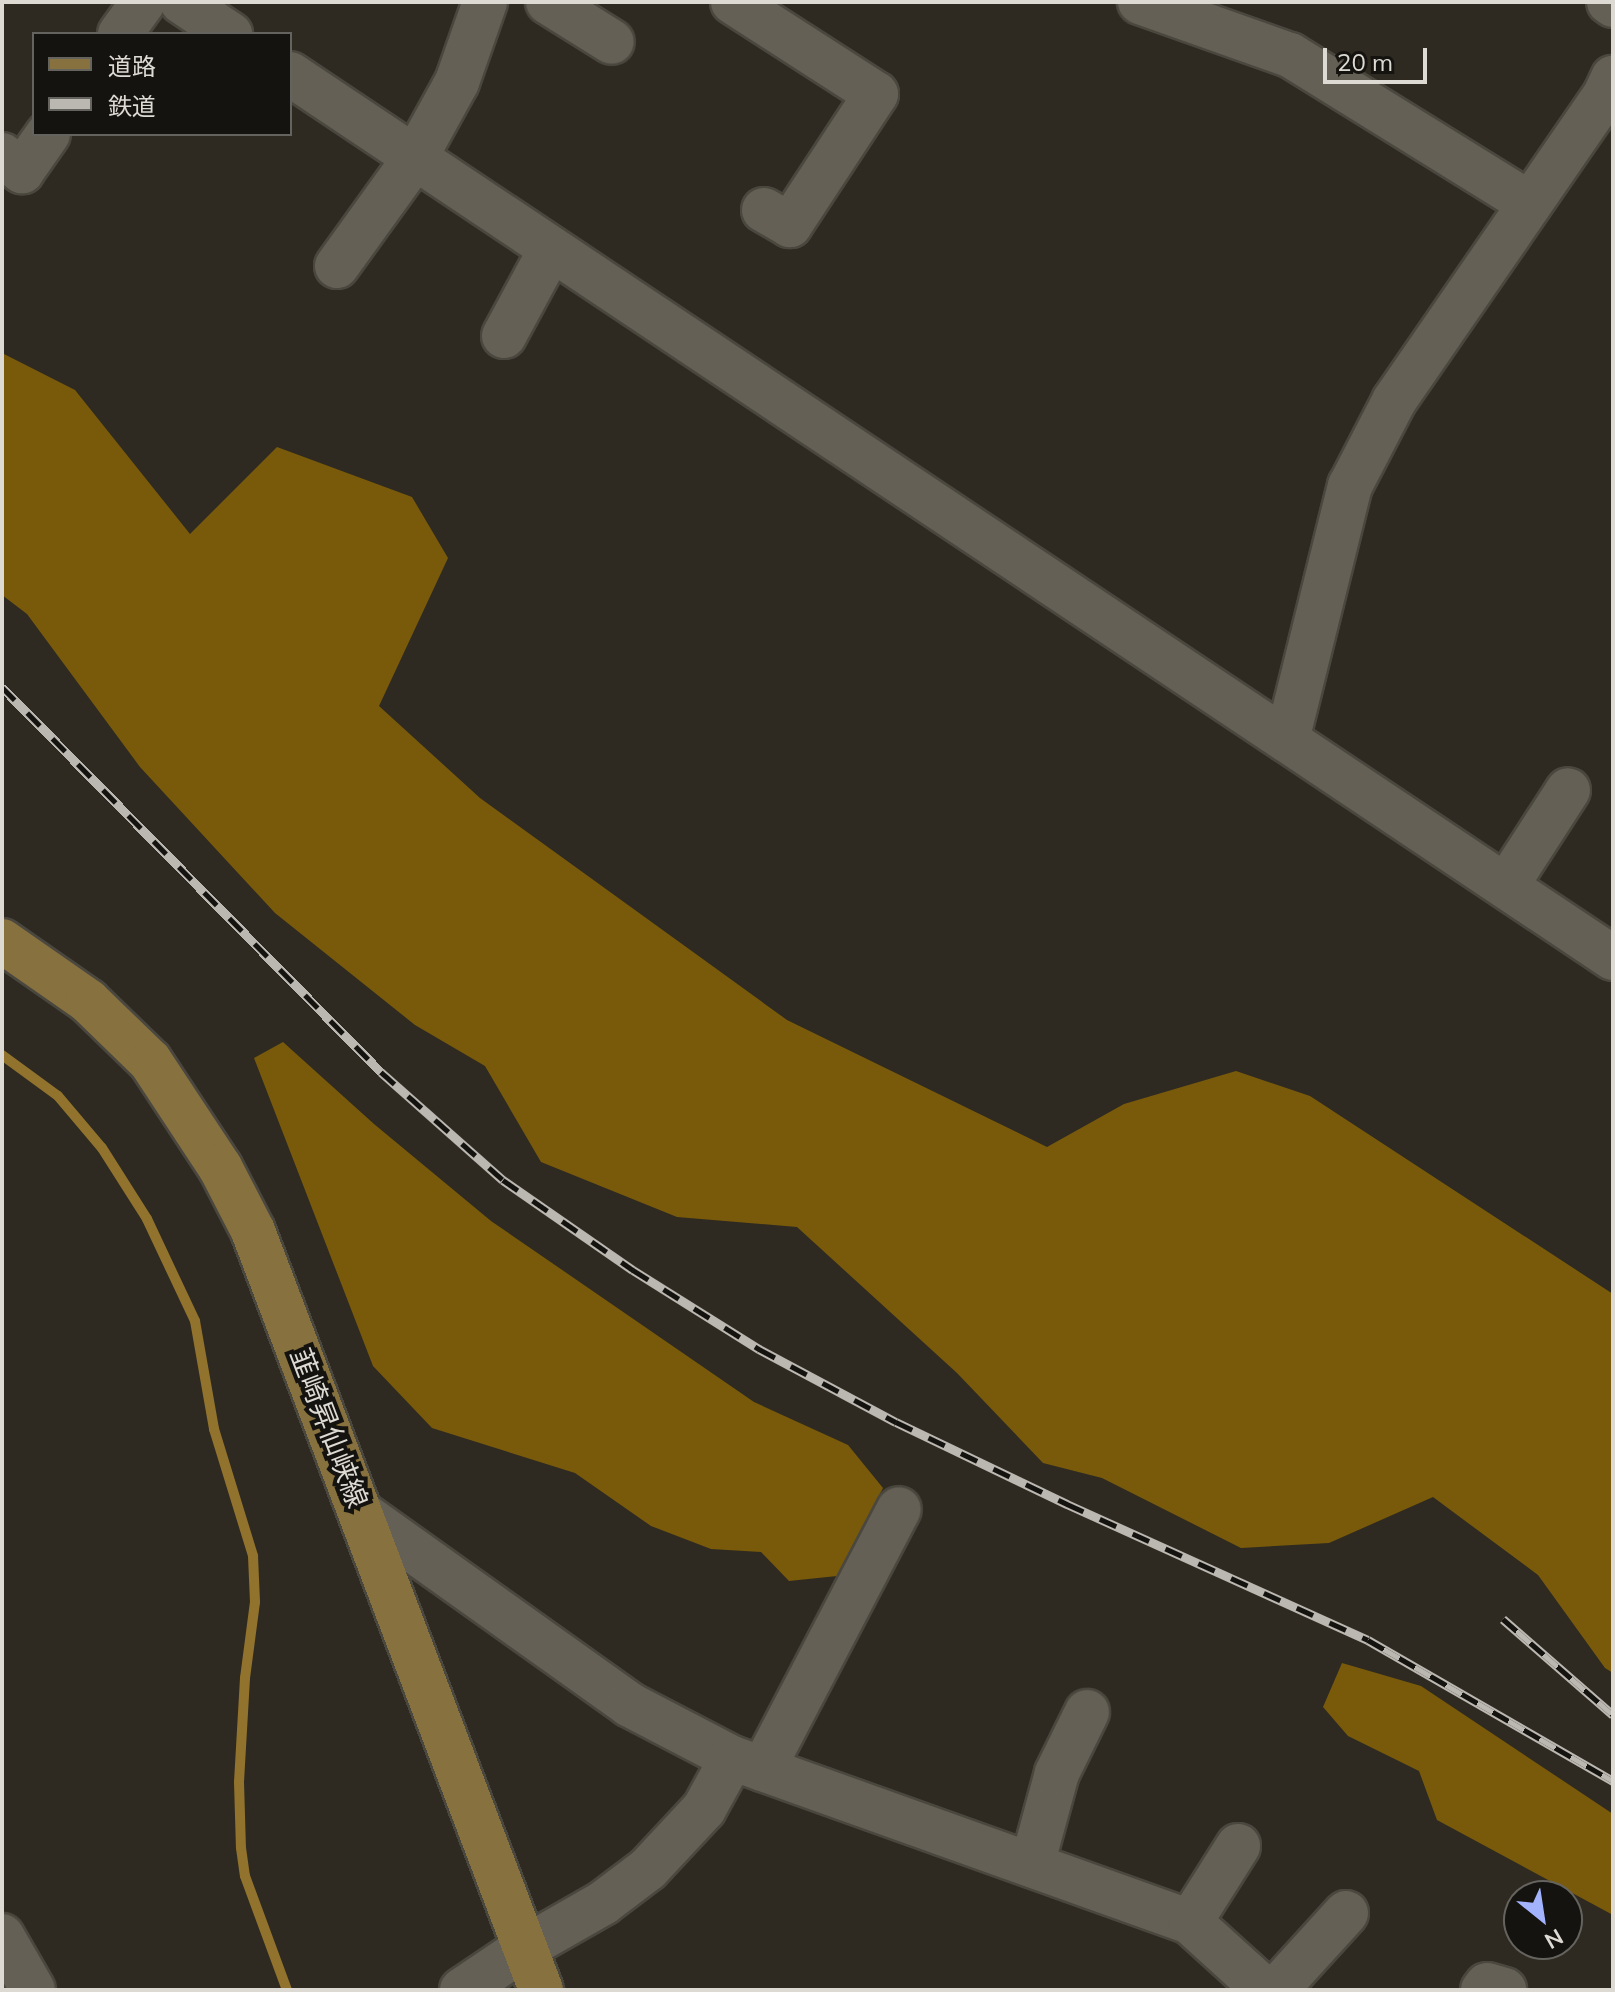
<!DOCTYPE html>
<html>
<head>
<meta charset="utf-8">
<style>
	body { margin:0 }
	#map { position:relative; width:1615px; height:1992px; overflow:hidden; background:#2f2a21; font-family:Mulish,"Noto Sans JP",sans-serif }
	div>[style] { position:absolute }
	[style*='--x'] { left:calc(var(--x)*1px); top:calc(var(--y)*1px); width:calc(var(--w)*1px); rotate:calc(var(--a)*1deg) }
	.forest>* { inset:0; background:#785a0a }
	.stream>* { height:10px; margin:-5px; padding:0 5px; transform-origin:5px; border-radius:5px; background:#92732d }
	.roads { filter:drop-shadow(2px 0 #4a473f) drop-shadow(-2px 0 #4a473f) drop-shadow(0 2px #4a473f) drop-shadow(0 -2px #4a473f) }
	.minor>* { height:44px; margin:-22px; padding:0 22px; transform-origin:22px; border-radius:22px; background:#656055 }
	.major>* { height:44px; margin:-22px; padding:0 22px; transform-origin:22px; border-radius:22px; background:#87713e }
	.rail>* { height:9px; margin-top:-4.5px; transform-origin:0; background:repeating-linear-gradient(90deg,#15130f 0 18px,#bbb7b1 0 36px); box-sizing:border-box; border-block:2px solid #bbb7b1 }
	span { translate:-50% -50%; white-space:nowrap; text-align:center; line-height:1.15; -webkit-text-stroke:8px #15130f; paint-order:stroke }
	.street-label { font-size:28px; color:#dddad4 }
	.frame { position:absolute; inset:0; border:4px solid #dddad4; pointer-events:none }
	.legend { position:absolute; left:32px; top:32px; width:260px; height:104px; box-sizing:border-box; background:#15130f; border:2px solid #65635e; margin:0; padding:10px 14px; list-style:none; font-size:24px; color:#dddad4 }
	.legend li { display:flex; align-items:center; gap:16px; height:40px }
	.legend b { width:40px; border:2px solid #65635e }
	.north { position:absolute; left:1503px; top:1880px; width:80px; height:80px; box-sizing:border-box; background:#15130f; border:2px solid #65635e; border-radius:50%; rotate:150deg; font-size:22px; font-weight:700; line-height:32px; text-align:center; color:#dddad4 }
	.north::after { content:''; display:block; margin:auto; width:28px; height:36px; background:#a2b2fd; clip-path:polygon(50% 0,100% 100%,50% 72%,0 100%) }
	.scale { position:absolute; left:1323px; top:48px; width:104px; height:36px; box-sizing:border-box; border:4px solid #dddad4; border-top:0; padding-left:10px; font-size:24px; line-height:28px; white-space:nowrap; color:#dddad4; -webkit-text-stroke:6px #15130f; paint-order:stroke }
</style>
</head>
<body>
<div id="map">
	<div class="forest">
		<div style="clip-path:polygon(2px 353px,75px 390px,190px 534px,277px 447px,412px 497px,448px 558px,379px 706px,480px 798px,787px 1020px,1047px 1147px,1124px 1104px,1236px 1071px,1310px 1096px,1613px 1294px,1613px 1673px,1605px 1668px,1538px 1575px,1433px 1497px,1329px 1543px,1241px 1548px,1102px 1478px,1043px 1463px,957px 1373px,797px 1227px,677px 1217px,541px 1162px,485px 1066px,415px 1025px,275px 913px,140px 767px,27px 614px,2px 595px)"></div>
		<div style="clip-path:polygon(283px 1042px,374px 1124px,491px 1221px,754px 1402px,848px 1445px,883px 1488px,837px 1576px,789px 1581px,761px 1552px,711px 1549px,651px 1526px,575px 1473px,432px 1428px,373px 1366px,254px 1058px)"></div>
		<div style="clip-path:polygon(1342px 1663px,1421px 1686px,1613px 1814px,1613px 1915px,1437px 1820px,1419px 1771px,1348px 1736px,1323px 1707px)"></div>
	</div>
	<div class="stream">
		<div style="--x:2;--y:1055;--w:69;--a:36.2"></div>
		<div style="--x:58;--y:1096;--w:68;--a:49.8"></div>
		<div style="--x:102;--y:1148;--w:84;--a:57.6"></div>
		<div style="--x:147;--y:1219;--w:113;--a:64.8"></div>
		<div style="--x:195;--y:1321;--w:110;--a:80"></div>
		<div style="--x:214;--y:1429;--w:133;--a:72.9"></div>
		<div style="--x:253;--y:1556;--w:46;--a:87.5"></div>
		<div style="--x:255;--y:1602;--w:77;--a:97.5"></div>
		<div style="--x:245;--y:1678;--w:104;--a:93.3"></div>
		<div style="--x:239;--y:1782;--w:66;--a:88.3"></div>
		<div style="--x:241;--y:1848;--w:28;--a:82"></div>
		<div style="--x:245;--y:1876;--w:121;--a:69.8"></div>
	</div>
	<div class="roads">
		<div class="minor">
			<div style="--x:182;--y:2;--w:58;--a:33.7"></div>
			<div style="--x:548;--y:2;--w:75;--a:32"></div>
			<div style="--x:733;--y:2;--w:170;--a:32.8"></div>
			<div style="--x:876;--y:94;--w:157;--a:123.3"></div>
			<div style="--x:790;--y:225;--w:30;--a:-150"></div>
			<div style="--x:1140;--y:2;--w:159;--a:19.5"></div>
			<div style="--x:1290;--y:55;--w:282;--a:31.8"></div>
			<div style="--x:1609;--y:2;--w:5;--a:37"></div>
			<div style="--x:120;--y:34;--w:39;--a:-54"></div>
			<div style="--x:290;--y:74;--w:1591;--a:33.75"></div>
			<div style="--x:2;--y:155;--w:26;--a:39"></div>
			<div style="--x:22;--y:171;--w:45;--a:-54.9"></div>
			<div style="--x:337;--y:266;--w:133;--a:-54.2"></div>
			<div style="--x:415;--y:158;--w:87;--a:-61.1"></div>
			<div style="--x:457;--y:82;--w:85;--a:-70.7"></div>
			<div style="--x:504;--y:336;--w:99;--a:-61.6"></div>
			<div style="--x:1287;--y:740;--w:262;--a:-76.1"></div>
			<div style="--x:1350;--y:486;--w:96;--a:-62.6"></div>
			<div style="--x:1394;--y:401;--w:372;--a:-55.4"></div>
			<div style="--x:1605;--y:95;--w:19;--a:-65"></div>
			<div style="--x:1506;--y:886;--w:114;--a:-57.1"></div>
			<div style="--x:361;--y:1513;--w:330;--a:35.5"></div>
			<div style="--x:630;--y:1705;--w:115;--a:27.5"></div>
			<div style="--x:732;--y:1758;--w:486;--a:19.7"></div>
			<div style="--x:1190;--y:1922;--w:101;--a:42.2"></div>
			<div style="--x:763;--y:1769;--w:293;--a:-62.4"></div>
			<div style="--x:1032;--y:1865;--w:95;--a:-74.8"></div>
			<div style="--x:1057;--y:1773;--w:68;--a:-63.8"></div>
			<div style="--x:1190;--y:1922;--w:90;--a:-57.7"></div>
			<div style="--x:2;--y:1936;--w:62;--a:60.1"></div>
			<div style="--x:462;--y:1990;--w:77;--a:-33.9"></div>
			<div style="--x:526;--y:1947;--w:89;--a:-29.7"></div>
			<div style="--x:603;--y:1903;--w:56;--a:-37.1"></div>
			<div style="--x:648;--y:1869;--w:82;--a:-47"></div>
			<div style="--x:704;--y:1809;--w:58;--a:-61.2"></div>
			<div style="--x:1276;--y:1990;--w:104;--a:-47.7"></div>
			<div style="--x:1483;--y:1990;--w:6;--a:-51"></div>
			<div style="--x:1487;--y:1985;--w:18;--a:16"></div>
		</div>
		<div class="major">
			<div style="--x:2;--y:941;--w:105;--a:34.9"></div>
			<div style="--x:88;--y:1001;--w:86;--a:44.1"></div>
			<div style="--x:150;--y:1061;--w:127;--a:56.6"></div>
			<div style="--x:220;--y:1167;--w:72;--a:62.7"></div>
			<div style="--x:253;--y:1231;--w:812;--a:69.22"></div>
		</div>
	</div>
	<div class="rail">
		<div style="--x:2;--y:687;--w:540;--a:45.45"></div>
		<div style="--x:381;--y:1072;--w:163;--a:41.5"></div>
		<div style="--x:503;--y:1180;--w:158;--a:34.7"></div>
		<div style="--x:633;--y:1270;--w:149;--a:32.1"></div>
		<div style="--x:759;--y:1349;--w:155;--a:28.1"></div>
		<div style="--x:896;--y:1422;--w:190;--a:25.6"></div>
		<div style="--x:1067;--y:1504;--w:330;--a:24.3"></div>
		<div style="--x:1368;--y:1640;--w:283;--a:29.9"></div>
		<div style="--x:1503;--y:1619;--w:146;--a:41.1"></div>
	</div>
	<div class="street-label">
		<span style="left:329px;top:1428px;rotate:69deg">韮崎昇仙峡線</span>
	</div>
	<div class="frame"></div>
	<ul class="legend">
	<li><b style="height:10px;background:#87713e"></b>道路</li>
	<li><b style="height:10px;background:#bbb7b1"></b>鉄道</li>
	</ul>
	<div class="north">N</div>
	<div class="scale">20 m</div>
</div>
</body>
</html>
